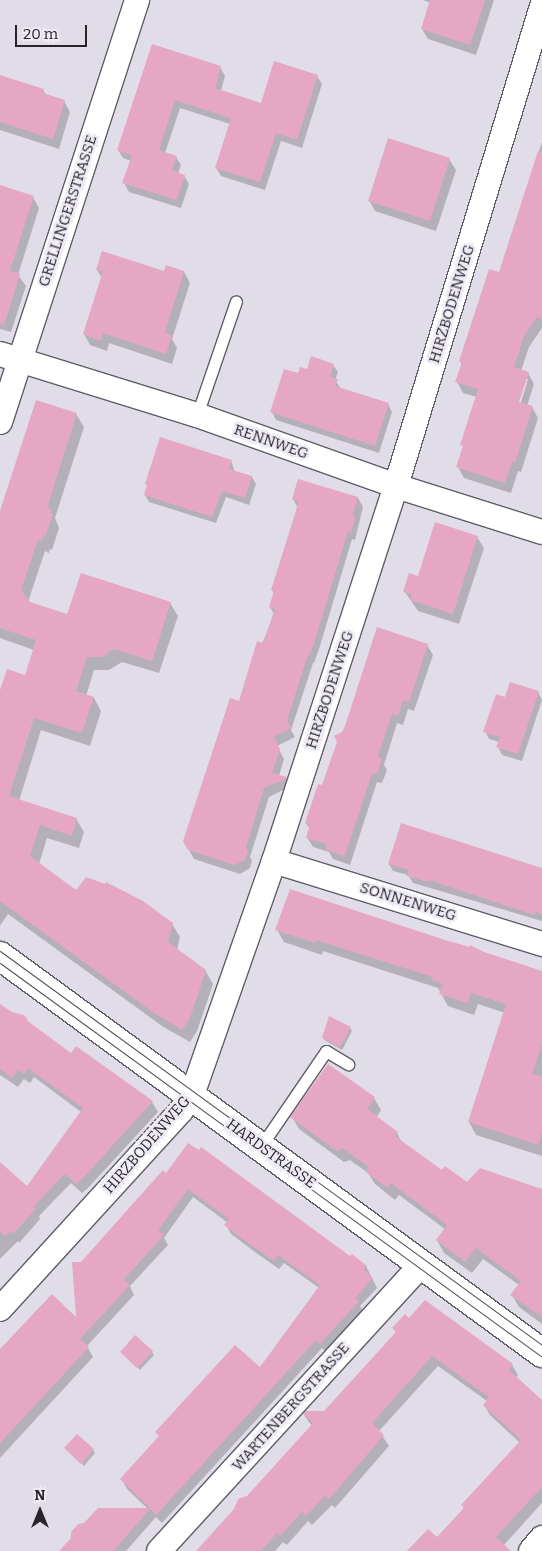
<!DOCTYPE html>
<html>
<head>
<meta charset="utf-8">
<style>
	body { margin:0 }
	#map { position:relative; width:542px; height:1551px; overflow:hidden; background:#e1dde8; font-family:Bitter,serif }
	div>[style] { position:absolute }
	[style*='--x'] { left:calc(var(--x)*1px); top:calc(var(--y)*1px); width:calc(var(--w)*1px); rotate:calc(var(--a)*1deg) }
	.shadow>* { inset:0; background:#0003 }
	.building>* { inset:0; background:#e6a7c4 }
	.roads { filter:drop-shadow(1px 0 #605d66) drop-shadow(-1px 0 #605d66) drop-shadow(0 1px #605d66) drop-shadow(0 -1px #605d66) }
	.service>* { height:11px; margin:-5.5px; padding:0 5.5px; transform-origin:5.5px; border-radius:5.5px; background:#fff }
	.minor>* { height:24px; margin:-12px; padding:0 12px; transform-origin:12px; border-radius:12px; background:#fff }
	.tertiary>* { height:28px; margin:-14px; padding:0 14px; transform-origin:14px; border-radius:14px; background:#fff }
	.tram>* { height:1px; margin:-0.5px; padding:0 0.5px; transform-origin:0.5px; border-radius:0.5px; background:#4f4d52 }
	span { translate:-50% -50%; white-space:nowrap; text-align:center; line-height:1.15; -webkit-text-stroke:4.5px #eeeaf5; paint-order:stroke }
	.street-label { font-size:15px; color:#272529 }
	.north { position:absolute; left:15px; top:1486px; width:50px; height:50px; -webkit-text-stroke:4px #eeeaf5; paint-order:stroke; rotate:0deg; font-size:14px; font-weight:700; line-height:20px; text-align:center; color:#272529 }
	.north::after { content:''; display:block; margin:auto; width:18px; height:22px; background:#272529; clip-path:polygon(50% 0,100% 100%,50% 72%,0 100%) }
	.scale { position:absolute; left:15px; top:25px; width:72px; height:22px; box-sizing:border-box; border:2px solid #272529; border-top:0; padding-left:6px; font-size:15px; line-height:18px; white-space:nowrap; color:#272529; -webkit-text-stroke:4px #eeeaf5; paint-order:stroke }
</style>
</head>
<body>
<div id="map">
	<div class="shadow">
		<div style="clip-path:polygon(423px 0,494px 0,476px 55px,428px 39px,422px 29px,431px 3px)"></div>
		<div style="clip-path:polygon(153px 46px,220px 67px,225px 76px,221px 91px,261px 105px,317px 76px,322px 84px,302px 148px,281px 141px,265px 190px,221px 176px,216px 168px,230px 124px,180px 108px,165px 153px,176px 157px,181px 165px,178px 174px,184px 176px,189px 184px,181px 208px,129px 192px,124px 183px,131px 161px,123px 158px,118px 150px)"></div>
		<div style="clip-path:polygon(0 76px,43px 90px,47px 96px,64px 101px,70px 112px,59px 149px,0 130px)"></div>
		<div style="clip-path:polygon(evenodd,542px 142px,542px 328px,529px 347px,521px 371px,528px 373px,534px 384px,527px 406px,532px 407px,538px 418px,521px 472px,518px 471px,511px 493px,464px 478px,458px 467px,464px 448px,462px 445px,477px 397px,463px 393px,457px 382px,462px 365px,460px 361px,500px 273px,542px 142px,526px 379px,528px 379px,519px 409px,516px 408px,526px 379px)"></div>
		<div style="clip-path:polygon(449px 159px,456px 170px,436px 231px,375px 211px,369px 200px)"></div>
		<div style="clip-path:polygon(0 185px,33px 197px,39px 208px,18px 275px,26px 286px,11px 332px,0 329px)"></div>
		<div style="clip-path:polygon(97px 270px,184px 272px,190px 283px,172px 339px,177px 348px,172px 364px,109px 343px,107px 351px,90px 345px,84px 334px,102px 278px)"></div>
		<div style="clip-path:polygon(333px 365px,338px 372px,335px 380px,341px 389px,388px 404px,392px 412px,379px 453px,276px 420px,272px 412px,298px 375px)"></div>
		<div style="clip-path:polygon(76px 414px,84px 427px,55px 518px,59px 528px,52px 550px,50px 549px,49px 553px,45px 551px,28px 602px,68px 616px,170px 603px,178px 616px,159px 673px,122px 662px,109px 670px,94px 670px,86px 696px,94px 698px,101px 711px,90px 746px,41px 730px,19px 801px,76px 819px,84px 832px,79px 848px,47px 838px,39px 864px,77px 892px,106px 886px,172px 924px,180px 937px,177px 950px,205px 970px,213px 984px,197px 1031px,190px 1042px,162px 1026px,8px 914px,0 926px,0 695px,26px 676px,34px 650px,0 638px,0 518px)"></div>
		<div style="clip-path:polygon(231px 461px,235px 472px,252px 477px,256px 484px,249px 505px,226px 497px,216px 523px,149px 502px,145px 495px)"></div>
		<div style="clip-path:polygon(358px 498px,363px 507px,355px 540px,352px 539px,320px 646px,314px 663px,313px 663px,291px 730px,295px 737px,277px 746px,284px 759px,279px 776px,286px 778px,291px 786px,269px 797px,250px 857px,252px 861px,250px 868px,240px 874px,194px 859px,184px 841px,274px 614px,270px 607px,274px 594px,272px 590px,298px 508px,293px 499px)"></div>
		<div style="clip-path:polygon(477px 537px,484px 548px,459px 624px,418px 611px,405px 592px,419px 578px)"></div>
		<div style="clip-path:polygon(427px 645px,433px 655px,414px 711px,408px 709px,403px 725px,397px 723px,384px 765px,387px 770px,382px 783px,377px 782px,350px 865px,333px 859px,329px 852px,313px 847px,307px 837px,310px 829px,306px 823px,323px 787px,343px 733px)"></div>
		<div style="clip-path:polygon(538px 692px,542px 700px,522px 761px,502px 755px,498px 747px,499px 742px,489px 739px,485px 731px,506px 699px)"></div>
		<div style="clip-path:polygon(389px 864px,542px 870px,542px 921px,413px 883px,408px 875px,393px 871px)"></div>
		<div style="clip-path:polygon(277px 930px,484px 953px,542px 972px,542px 1156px,476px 1135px,469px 1122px,505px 1013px,478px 1004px,474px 1015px,448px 1006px,438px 988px,323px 951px,322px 955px,284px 942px)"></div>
		<div style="clip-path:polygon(0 1005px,72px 1055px,77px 1048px,152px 1102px,158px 1112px,88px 1188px,82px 1193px,71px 1183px,39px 1216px,40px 1219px,19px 1243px,18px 1241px,0 1259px,0 1175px,27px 1188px,81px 1112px,34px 1077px,30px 1083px,24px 1079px,18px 1087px,0 1075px)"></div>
		<div style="clip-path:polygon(350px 1028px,352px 1031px,342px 1050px,326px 1041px,323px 1038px)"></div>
		<div style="clip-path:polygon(374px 1098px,381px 1110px,376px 1118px,397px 1133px,402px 1143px,443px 1172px,467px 1184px,542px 1190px,542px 1324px,519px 1307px,512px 1295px,519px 1285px,483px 1259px,472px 1273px,444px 1253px,437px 1240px,445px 1229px,399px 1195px,395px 1200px,375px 1184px,368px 1173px,350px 1160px,344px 1162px,299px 1129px,292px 1117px)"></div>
		<div style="clip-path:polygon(163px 1172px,351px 1258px,366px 1266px,377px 1288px,360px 1306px,363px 1311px,326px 1352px,322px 1348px,162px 1523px,156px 1517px,126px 1551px,61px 1551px,148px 1509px,127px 1489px,122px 1480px,160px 1438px,157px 1433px,260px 1368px,319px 1288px,284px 1263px,279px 1269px,255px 1252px,231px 1234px,226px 1225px,228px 1223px,193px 1197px,164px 1238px,168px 1245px,130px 1286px,134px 1295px,87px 1346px,93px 1357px,0 1458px,0 1357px,78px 1320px,81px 1263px)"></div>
		<div style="clip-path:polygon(409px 1319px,512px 1365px,518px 1375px,516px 1378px,542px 1402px,542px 1503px,503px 1546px,506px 1551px,409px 1551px,437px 1539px,520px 1443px,490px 1415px,484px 1405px,487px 1401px,438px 1366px,379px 1431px,389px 1446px,335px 1508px,332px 1505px,312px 1525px,308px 1521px,287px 1545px,283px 1542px,275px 1551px,198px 1551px,312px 1426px,304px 1415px,325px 1412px,396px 1333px,394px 1328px)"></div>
		<div style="clip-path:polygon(121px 1352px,152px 1352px,154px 1355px,140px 1370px)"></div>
		<div style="clip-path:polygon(65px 1448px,93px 1450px,95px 1453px,84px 1466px)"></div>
	</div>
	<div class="building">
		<div style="clip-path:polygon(430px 0,485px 0,470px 45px,421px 29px)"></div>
		<div style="clip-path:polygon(152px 44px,221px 66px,215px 88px,261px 103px,274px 61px,318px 75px,297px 140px,276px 133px,260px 182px,215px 168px,231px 118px,175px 100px,159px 150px,177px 156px,172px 170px,185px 175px,177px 200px,122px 183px,132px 155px,117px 150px)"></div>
		<div style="clip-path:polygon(0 75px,44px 89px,43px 93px,65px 100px,53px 139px,0 122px)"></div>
		<div style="clip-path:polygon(388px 138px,450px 158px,430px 221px,368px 201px)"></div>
		<div style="clip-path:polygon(538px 151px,542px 152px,542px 319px,537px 317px,524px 336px,514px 367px,529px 372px,519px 402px,533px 406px,515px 463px,512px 462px,505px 483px,456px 467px,463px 446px,460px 445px,478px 389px,455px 382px,462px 362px,459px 361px,489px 269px,499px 272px)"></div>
		<div style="clip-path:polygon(0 185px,34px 196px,10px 271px,20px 274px,4px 325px,0 324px)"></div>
		<div style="clip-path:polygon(102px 251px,164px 271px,166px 265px,184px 271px,165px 332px,172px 336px,166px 354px,103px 333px,101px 341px,83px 334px,103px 271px,96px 270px)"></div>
		<div style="clip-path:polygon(311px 356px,334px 364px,330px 377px,338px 379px,335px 386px,389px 403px,375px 446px,270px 412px,284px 369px,298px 373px,300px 367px,307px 369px)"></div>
		<div style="clip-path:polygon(36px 400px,77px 413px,47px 508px,52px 510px,50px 513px,53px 514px,45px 537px,43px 536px,42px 540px,38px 539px,21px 590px,30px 602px,67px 614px,81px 573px,171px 602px,152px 661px,114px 649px,102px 657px,87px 657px,76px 691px,94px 697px,82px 733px,34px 718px,9px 796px,77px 818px,72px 836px,40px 825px,30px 856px,76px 890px,86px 877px,105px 884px,106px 882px,143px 901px,173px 923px,168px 942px,206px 970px,190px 1018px,182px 1030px,154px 1013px,0 901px,0 690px,7px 669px,25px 675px,36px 640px,0 628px,0 511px)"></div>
		<div style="clip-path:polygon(160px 437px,232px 460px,229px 469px,252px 476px,245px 498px,222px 491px,212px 517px,144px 495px,147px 485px,145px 484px)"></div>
		<div style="clip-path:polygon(298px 479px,358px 497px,353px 514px,355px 519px,351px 532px,348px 531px,316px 637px,310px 655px,308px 655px,287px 720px,291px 728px,274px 737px,280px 749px,272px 773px,287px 777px,286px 779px,264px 788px,246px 847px,248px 851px,245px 860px,234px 865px,188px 850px,183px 841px,230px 698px,239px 701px,257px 641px,263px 643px,275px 609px,269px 607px,274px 591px,271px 590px,295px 514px,298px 502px,292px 499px)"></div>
		<div style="clip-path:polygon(435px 522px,478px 536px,453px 614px,410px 600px,412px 594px,403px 592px,409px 573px,418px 576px)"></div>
		<div style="clip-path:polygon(377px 627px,428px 644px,409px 702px,403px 700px,398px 716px,392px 714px,378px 756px,382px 759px,377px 774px,372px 773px,345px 856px,326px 850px,327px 844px,306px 838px,310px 824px,305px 823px,318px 784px,322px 785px,337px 742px,334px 736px,342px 732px,345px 726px)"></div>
		<div style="clip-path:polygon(510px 682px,539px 691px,518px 754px,496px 747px,500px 737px,483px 732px,496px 694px,505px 697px)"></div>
		<div style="clip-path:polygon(401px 823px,542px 868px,542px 914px,536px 912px,534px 915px,429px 880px,428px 882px,407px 876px,409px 870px,388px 864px)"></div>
		<div style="clip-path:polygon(290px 889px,445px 940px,470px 947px,470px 945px,484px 952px,542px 971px,542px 1045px,532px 1074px,542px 1077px,542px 1133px,538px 1145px,468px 1122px,506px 1004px,471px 993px,468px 1003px,439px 994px,443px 984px,432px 980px,433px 977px,316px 940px,315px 943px,275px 930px)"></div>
		<div style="clip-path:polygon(0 1004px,12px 1012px,24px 1015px,29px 1022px,71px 1053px,76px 1046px,153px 1101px,83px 1178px,76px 1184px,65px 1174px,33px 1207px,36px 1209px,13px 1234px,10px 1231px,5px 1236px,0 1232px,0 1162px,27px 1186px,83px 1108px,28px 1068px,24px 1074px,18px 1070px,12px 1078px,0 1069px)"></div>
		<div style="clip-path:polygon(329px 1016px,351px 1027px,340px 1047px,322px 1038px)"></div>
		<div style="clip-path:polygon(328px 1064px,375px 1097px,367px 1109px,398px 1132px,395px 1136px,442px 1170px,445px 1166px,467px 1182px,480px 1168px,542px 1189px,542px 1317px,510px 1295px,521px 1281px,476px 1248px,465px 1262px,436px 1240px,447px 1225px,391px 1183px,388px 1188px,366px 1172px,369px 1167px,342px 1148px,337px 1151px,290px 1117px)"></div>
		<div style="clip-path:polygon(188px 1143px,199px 1150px,201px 1147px,350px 1256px,352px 1254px,367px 1266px,364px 1270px,373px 1278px,355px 1298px,359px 1301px,320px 1344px,316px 1340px,156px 1515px,150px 1509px,113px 1551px,59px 1551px,71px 1538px,71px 1532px,78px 1524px,84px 1523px,98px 1508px,150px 1508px,120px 1479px,159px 1436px,155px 1432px,235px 1345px,260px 1367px,320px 1285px,278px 1255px,274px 1261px,248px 1243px,224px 1225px,229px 1219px,188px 1189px,158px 1230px,164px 1235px,124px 1279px,130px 1285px,80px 1339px,89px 1347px,0 1443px,0 1349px,52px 1294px,76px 1317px,72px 1262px,81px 1262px,163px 1170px,166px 1173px)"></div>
		<div style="clip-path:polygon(425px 1300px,513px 1364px,509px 1370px,542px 1400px,542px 1487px,496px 1537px,511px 1551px,407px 1551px,428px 1529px,437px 1537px,464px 1508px,461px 1505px,521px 1440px,483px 1405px,489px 1397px,432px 1356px,372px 1423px,384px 1435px,329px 1499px,325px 1496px,306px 1516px,302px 1512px,280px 1536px,277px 1533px,261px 1551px,196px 1551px,234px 1509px,238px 1499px,247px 1496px,313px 1423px,303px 1414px,306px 1411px,324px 1411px,396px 1332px,392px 1328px,405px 1314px,409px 1318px)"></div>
		<div style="clip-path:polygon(135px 1335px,153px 1351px,137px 1368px,120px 1352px)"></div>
		<div style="clip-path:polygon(77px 1434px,94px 1449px,81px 1464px,64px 1448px)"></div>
	</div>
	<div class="roads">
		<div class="service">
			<div style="--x:197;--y:415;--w:120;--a:-71.1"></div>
			<div style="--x:261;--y:1146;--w:115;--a:-55.6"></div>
			<div style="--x:326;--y:1051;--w:26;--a:31"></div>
		</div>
		<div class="minor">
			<div style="--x:0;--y:354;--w:206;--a:17.2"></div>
			<div style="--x:197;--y:415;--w:211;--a:19.6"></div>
			<div style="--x:396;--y:486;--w:153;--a:17.5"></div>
			<div style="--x:0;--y:422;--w:444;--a:-72"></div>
			<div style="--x:274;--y:861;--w:281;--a:17.2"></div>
			<div style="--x:0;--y:1309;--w:268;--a:-47.6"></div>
			<div style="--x:181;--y:1111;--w:22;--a:-58"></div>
			<div style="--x:193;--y:1092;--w:245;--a:-70.7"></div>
			<div style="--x:274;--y:861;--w:394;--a:-72"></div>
			<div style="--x:396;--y:486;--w:502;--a:-73.08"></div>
			<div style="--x:159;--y:1551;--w:389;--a:-47.5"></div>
			<div style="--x:531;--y:1551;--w:17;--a:-50"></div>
		</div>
		<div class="tertiary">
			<div style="--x:0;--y:956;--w:672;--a:36.22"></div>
		</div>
	</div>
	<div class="tram">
		<div style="--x:0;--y:951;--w:670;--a:36.01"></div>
		<div style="--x:0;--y:963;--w:670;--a:36.01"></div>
	</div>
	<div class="street-label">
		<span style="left:68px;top:211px;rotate:-72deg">GRELLINGERSTRASSE</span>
		<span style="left:452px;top:304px;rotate:-73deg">HIRZBODENWEG</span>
		<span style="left:271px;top:442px;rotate:19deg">RENNWEG</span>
		<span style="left:330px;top:690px;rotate:-72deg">HIRZBODENWEG</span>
		<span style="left:408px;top:902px;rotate:17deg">SONNENWEG</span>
		<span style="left:147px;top:1145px;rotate:-49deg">HIRZBODENWEG</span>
		<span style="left:271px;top:1154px;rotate:36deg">HARDSTRASSE</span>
		<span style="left:291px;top:1407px;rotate:-48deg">WARTENBERGSTRASSE</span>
	</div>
	<div class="north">N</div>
	<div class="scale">20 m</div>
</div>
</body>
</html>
